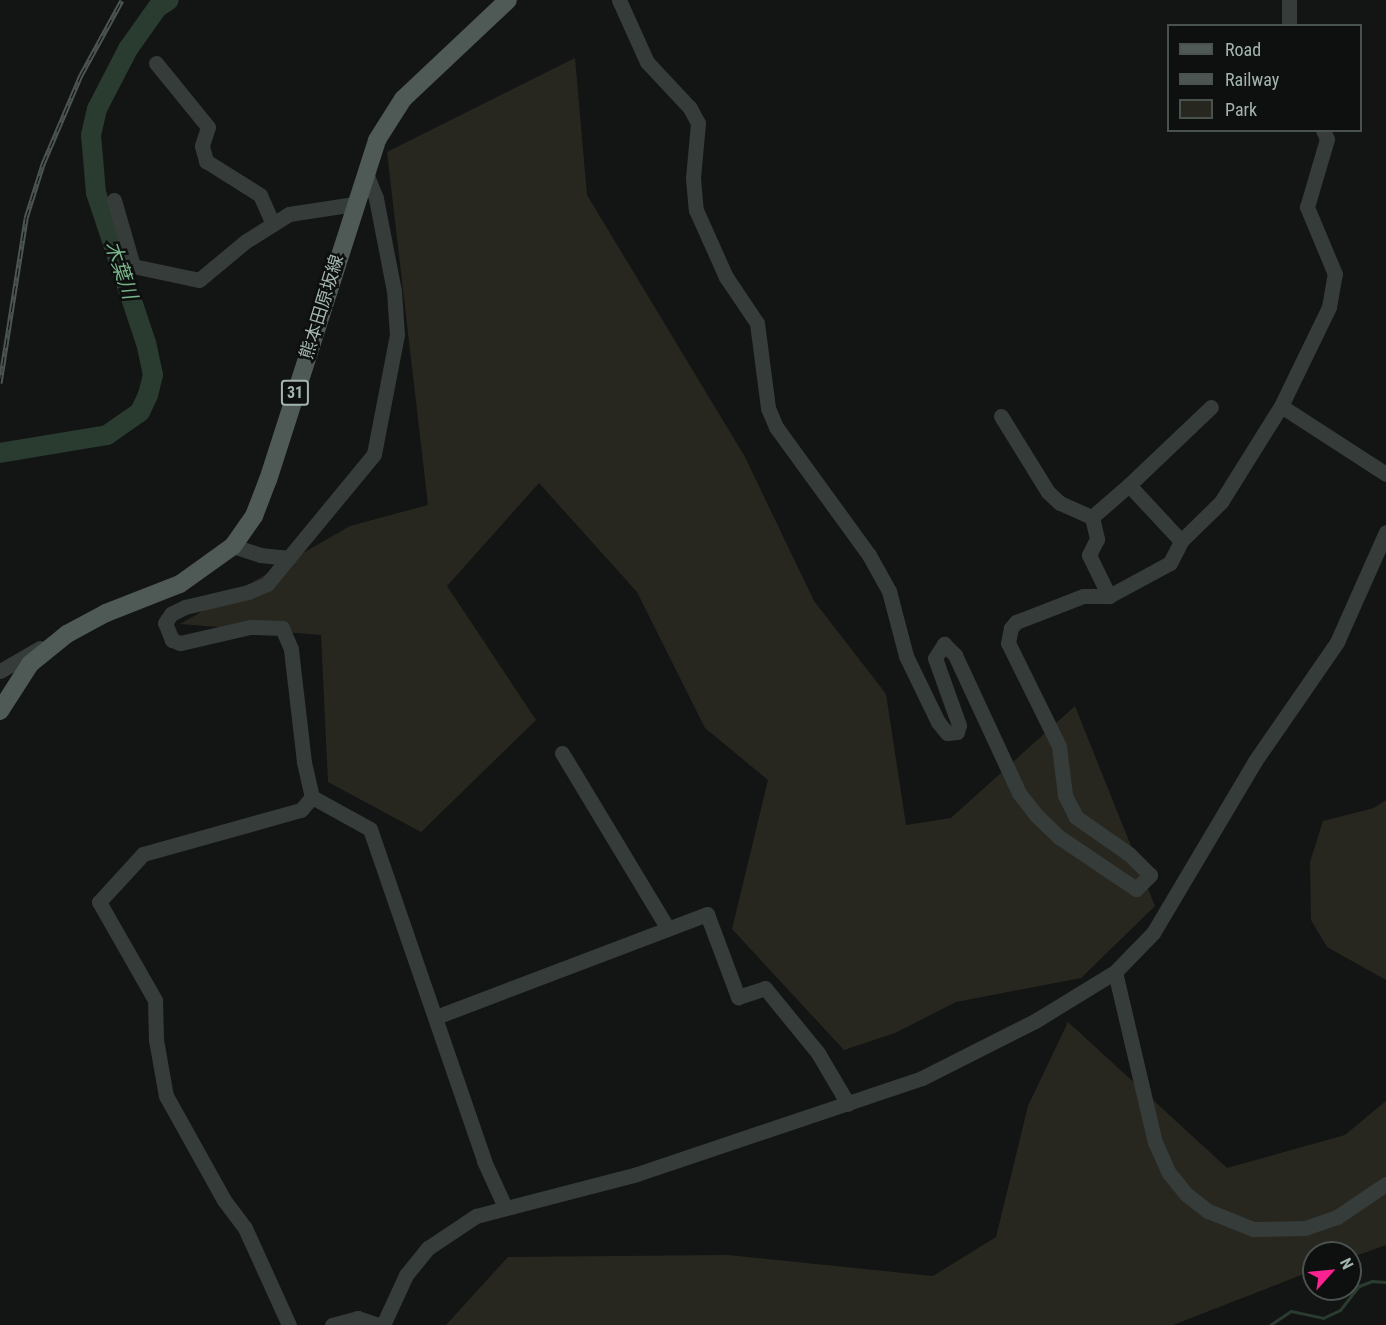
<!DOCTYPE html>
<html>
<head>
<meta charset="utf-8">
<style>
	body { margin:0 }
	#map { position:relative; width:1386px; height:1325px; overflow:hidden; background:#131514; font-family:"Roboto Condensed","Noto Sans JP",sans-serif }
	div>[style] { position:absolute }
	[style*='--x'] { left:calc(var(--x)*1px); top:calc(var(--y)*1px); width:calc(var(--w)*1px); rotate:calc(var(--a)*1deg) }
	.green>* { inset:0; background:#28271f }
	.stream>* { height:3px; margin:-1.5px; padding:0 1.5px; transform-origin:1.5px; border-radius:1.5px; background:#2a3b2f }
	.river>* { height:20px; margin:-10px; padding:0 10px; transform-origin:10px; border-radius:10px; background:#2a3b2f }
	.minor>* { height:15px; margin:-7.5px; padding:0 7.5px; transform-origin:7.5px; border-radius:7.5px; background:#353c3a }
	.major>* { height:18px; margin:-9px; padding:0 9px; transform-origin:9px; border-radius:9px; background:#4f5955 }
	.rail>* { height:5px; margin-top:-2.5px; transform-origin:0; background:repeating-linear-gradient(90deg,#0e0f0f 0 9px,#4c5551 0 18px); box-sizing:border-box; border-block:2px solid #4c5551 }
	span { translate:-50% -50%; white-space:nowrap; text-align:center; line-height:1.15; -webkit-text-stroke:5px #0e0f0f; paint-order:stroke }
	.shield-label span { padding:2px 4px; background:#0e0f0f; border:2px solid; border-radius:4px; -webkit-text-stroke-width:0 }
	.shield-label { font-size:16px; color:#a3b6ad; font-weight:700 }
	.street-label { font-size:18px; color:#a3b6ad }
	.water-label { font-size:20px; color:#78b489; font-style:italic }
	.legend { position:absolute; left:1167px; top:24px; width:195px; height:108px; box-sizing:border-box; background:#0e0f0f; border:2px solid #4a524e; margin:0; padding:8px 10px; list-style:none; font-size:18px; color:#a3b6ad }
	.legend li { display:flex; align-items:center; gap:12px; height:30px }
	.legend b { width:30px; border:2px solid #4a524e }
	.north { position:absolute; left:1302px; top:1241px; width:60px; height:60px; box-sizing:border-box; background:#0e0f0f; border:2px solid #4a524e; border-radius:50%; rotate:63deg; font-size:16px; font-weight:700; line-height:24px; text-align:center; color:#a3b6ad }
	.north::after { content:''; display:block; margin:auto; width:21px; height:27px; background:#fd2292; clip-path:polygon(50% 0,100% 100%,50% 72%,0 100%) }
</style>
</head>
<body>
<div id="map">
	<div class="green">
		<div style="clip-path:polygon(575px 58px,587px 195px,745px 457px,814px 601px,886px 694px,906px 825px,951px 818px,1075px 706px,1155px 906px,1081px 978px,956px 1002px,895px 1033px,844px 1050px,732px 929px,768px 780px,705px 728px,637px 592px,539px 483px,447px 586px,536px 720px,421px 832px,328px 782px,321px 635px,180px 624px,350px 526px,428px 505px,387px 152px)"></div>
		<div style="clip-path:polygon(1386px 800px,1386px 980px,1327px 947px,1311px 920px,1310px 862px,1323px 821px,1374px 808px)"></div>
		<div style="clip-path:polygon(1068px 1022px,1227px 1168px,1345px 1135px,1386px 1101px,1386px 1245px,1350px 1258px,1350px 1253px,1314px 1253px,1314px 1270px,1173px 1325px,446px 1325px,508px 1257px,728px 1255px,933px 1276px,996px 1237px,1028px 1106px)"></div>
	</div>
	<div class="stream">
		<div style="--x:1270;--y:1325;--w:25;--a:-34"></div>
		<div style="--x:1291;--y:1311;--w:33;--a:12"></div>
		<div style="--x:1323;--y:1318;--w:19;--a:-25"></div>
		<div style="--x:1340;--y:1310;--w:31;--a:-52"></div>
		<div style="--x:1359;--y:1286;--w:14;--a:-21"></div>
		<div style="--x:1372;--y:1281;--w:14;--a:4"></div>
	</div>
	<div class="river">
		<div style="--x:0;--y:453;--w:109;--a:-9.5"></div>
		<div style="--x:107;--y:435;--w:40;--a:-34.9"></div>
		<div style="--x:140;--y:412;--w:19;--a:-65"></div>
		<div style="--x:148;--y:395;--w:21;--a:-76"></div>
		<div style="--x:153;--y:375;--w:33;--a:-102"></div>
		<div style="--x:146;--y:343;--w:158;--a:-108.4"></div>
		<div style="--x:96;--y:193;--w:58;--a:-94.9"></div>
		<div style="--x:91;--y:135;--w:27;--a:-77"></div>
		<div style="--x:97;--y:109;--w:68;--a:-62.7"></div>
		<div style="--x:128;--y:49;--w:50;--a:-54.7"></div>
		<div style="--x:157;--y:8;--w:14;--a:-34"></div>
	</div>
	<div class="minor">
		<div style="--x:619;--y:0;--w:68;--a:65.7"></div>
		<div style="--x:647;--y:62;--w:63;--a:46.9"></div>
		<div style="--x:690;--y:108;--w:17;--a:62"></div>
		<div style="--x:698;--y:123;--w:55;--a:95.2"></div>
		<div style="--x:693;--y:178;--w:32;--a:85"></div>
		<div style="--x:696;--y:210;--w:73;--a:65.9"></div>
		<div style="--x:726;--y:277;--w:55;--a:56"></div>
		<div style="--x:757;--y:323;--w:86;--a:82.6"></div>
		<div style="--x:768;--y:408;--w:21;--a:67"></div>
		<div style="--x:776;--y:427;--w:158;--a:54"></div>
		<div style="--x:869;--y:555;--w:41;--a:60.9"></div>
		<div style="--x:889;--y:591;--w:67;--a:75.3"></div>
		<div style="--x:906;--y:656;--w:73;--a:64.1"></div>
		<div style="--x:938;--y:722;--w:14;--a:51"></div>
		<div style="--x:947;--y:733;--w:10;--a:-6"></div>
		<div style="--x:957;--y:732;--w:7;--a:-74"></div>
		<div style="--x:959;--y:725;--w:71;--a:-109.7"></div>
		<div style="--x:935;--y:658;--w:17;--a:-57"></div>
		<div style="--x:944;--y:644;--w:16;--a:45"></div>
		<div style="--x:955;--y:655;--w:152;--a:65.1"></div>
		<div style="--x:1019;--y:793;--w:28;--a:52"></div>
		<div style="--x:1036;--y:815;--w:32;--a:44"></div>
		<div style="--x:1059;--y:837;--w:93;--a:34"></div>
		<div style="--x:1136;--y:889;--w:20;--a:-45"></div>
		<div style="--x:1150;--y:875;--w:30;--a:-135"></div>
		<div style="--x:1129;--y:854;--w:65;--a:-145.1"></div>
		<div style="--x:1076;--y:817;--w:25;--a:-117"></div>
		<div style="--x:1065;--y:795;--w:49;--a:-97"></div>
		<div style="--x:1059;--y:746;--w:115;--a:-116.3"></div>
		<div style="--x:1008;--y:643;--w:15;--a:-79"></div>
		<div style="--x:1011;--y:628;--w:8;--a:-50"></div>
		<div style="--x:1016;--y:622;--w:72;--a:-21.2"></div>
		<div style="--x:1083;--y:596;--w:26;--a:0"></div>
		<div style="--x:1109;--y:596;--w:69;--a:-28.4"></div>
		<div style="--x:1170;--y:563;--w:25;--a:-63"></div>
		<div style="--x:1181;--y:541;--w:56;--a:-44.3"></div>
		<div style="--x:1221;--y:502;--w:113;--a:-58"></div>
		<div style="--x:1281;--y:406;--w:110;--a:-64.1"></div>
		<div style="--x:1329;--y:307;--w:34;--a:-80"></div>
		<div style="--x:1335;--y:274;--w:73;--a:-112.7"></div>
		<div style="--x:1307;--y:207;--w:71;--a:-73.6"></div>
		<div style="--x:1327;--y:139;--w:10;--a:-114"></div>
		<div style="--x:1289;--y:0;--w:26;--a:90"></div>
		<div style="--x:156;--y:63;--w:82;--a:50.9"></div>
		<div style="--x:208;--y:127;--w:20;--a:108"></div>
		<div style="--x:202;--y:146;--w:16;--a:75"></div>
		<div style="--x:206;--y:161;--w:64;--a:32.2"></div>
		<div style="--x:260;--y:195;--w:32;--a:66"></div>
		<div style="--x:114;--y:200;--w:69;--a:73.9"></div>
		<div style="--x:133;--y:266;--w:67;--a:12"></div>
		<div style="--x:199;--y:280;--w:61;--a:-39.7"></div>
		<div style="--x:246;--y:241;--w:51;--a:-32.1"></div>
		<div style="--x:289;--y:214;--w:66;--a:-8.7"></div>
		<div style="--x:1281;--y:406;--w:125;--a:32.9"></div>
		<div style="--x:1001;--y:416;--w:89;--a:58.3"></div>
		<div style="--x:1048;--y:492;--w:16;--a:43"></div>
		<div style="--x:1060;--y:503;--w:35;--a:24"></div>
		<div style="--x:1092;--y:517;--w:49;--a:-40.9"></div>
		<div style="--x:1092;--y:517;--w:23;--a:77"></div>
		<div style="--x:1097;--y:539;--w:18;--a:117"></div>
		<div style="--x:1089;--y:555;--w:46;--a:64"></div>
		<div style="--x:1181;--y:541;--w:76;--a:-132.9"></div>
		<div style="--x:1129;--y:485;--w:113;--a:-43.6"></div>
		<div style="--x:233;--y:546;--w:28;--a:18"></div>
		<div style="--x:260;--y:555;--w:29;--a:6"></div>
		<div style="--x:0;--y:671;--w:46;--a:-29.9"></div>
		<div style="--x:562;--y:753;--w:205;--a:58.9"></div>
		<div style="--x:312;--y:797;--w:36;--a:-103"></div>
		<div style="--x:304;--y:762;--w:114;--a:-96.6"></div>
		<div style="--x:291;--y:649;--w:23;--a:-113"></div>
		<div style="--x:282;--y:628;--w:32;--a:-178"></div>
		<div style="--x:250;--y:627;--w:72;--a:167.1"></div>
		<div style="--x:180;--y:643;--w:9;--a:-159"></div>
		<div style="--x:172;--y:640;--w:18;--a:-112"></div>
		<div style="--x:165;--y:623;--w:11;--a:-56"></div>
		<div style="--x:171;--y:614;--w:16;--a:-27"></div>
		<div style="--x:185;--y:607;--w:65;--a:-13.4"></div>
		<div style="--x:248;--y:592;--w:21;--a:-23"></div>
		<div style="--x:267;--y:584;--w:168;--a:-50.5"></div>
		<div style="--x:374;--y:454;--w:121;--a:-79.1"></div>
		<div style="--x:397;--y:335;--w:44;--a:-93.9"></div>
		<div style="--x:394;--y:291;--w:95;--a:-101"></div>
		<div style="--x:376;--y:198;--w:29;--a:-112"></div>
		<div style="--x:312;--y:797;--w:66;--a:28.9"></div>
		<div style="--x:370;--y:829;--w:351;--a:71"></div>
		<div style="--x:484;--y:1161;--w:51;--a:65.5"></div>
		<div style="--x:1115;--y:972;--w:175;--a:76.8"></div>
		<div style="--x:1155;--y:1142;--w:34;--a:66"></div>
		<div style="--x:1169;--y:1173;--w:27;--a:51"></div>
		<div style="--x:1186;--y:1194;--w:28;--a:38"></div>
		<div style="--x:1208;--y:1211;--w:48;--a:21.8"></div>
		<div style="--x:1253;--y:1229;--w:52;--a:-1.1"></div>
		<div style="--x:1305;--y:1228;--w:34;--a:-19"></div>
		<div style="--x:1337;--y:1217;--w:59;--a:-34"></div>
		<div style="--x:436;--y:1017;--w:290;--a:-20.8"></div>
		<div style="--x:707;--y:914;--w:89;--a:69.5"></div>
		<div style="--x:738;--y:997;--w:28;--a:-18"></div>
		<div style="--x:765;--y:988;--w:84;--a:50.8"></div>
		<div style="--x:818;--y:1053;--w:59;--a:59.5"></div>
		<div style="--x:289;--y:1325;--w:107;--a:-114.4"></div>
		<div style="--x:245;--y:1228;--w:35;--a:-127"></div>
		<div style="--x:224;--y:1200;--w:119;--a:-119.1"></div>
		<div style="--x:166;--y:1096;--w:57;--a:-100.1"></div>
		<div style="--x:156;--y:1040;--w:40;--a:-91.4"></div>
		<div style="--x:155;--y:1000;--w:113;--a:-119.7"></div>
		<div style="--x:99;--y:902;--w:65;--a:-47.5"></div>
		<div style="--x:143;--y:854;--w:164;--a:-15.6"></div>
		<div style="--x:301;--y:810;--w:17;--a:-50"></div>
		<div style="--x:332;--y:1325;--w:27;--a:-15"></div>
		<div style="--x:358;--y:1318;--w:21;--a:19"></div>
		<div style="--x:383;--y:1325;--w:55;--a:-65.3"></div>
		<div style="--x:406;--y:1275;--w:35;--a:-51"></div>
		<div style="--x:428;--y:1248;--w:58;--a:-33.7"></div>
		<div style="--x:476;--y:1216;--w:166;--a:-14.6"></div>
		<div style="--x:637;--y:1174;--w:301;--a:-18.6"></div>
		<div style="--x:922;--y:1078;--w:127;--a:-26.8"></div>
		<div style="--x:1035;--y:1021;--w:94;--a:-31.5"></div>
		<div style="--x:1115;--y:972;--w:54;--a:-45.7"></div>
		<div style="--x:1153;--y:933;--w:200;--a:-59.3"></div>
		<div style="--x:1255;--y:761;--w:145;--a:-55.4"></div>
		<div style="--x:1337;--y:642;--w:120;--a:-66"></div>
	</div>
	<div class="major">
		<div style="--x:0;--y:711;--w:56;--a:-57.4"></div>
		<div style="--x:30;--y:664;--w:48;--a:-39"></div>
		<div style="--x:67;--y:634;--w:44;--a:-28.3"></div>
		<div style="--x:106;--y:613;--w:79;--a:-21.4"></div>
		<div style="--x:180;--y:584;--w:65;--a:-35.6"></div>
		<div style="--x:233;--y:546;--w:37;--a:-55"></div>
		<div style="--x:254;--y:516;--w:39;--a:-69"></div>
		<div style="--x:268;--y:480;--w:357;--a:-72.2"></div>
		<div style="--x:377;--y:140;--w:49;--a:-57.6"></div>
		<div style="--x:403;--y:99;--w:144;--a:-43.3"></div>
	</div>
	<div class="rail">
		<div style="--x:0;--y:383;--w:167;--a:-81"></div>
		<div style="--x:26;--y:218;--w:57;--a:-72.5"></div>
		<div style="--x:43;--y:164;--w:97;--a:-66.9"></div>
		<div style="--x:81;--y:75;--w:85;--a:-61.3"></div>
	</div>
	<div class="shield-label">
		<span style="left:295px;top:393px">31</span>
	</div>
	<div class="street-label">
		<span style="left:322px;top:307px;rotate:-73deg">熊本田原坂線</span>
	</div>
	<div class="water-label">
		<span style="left:121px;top:270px;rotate:71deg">木葉川</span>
	</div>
	<ul class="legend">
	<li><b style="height:8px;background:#4f5955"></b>Road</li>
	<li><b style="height:8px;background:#4c5551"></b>Railway</li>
	<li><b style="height:16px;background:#28271f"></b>Park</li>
	</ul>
	<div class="north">N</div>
</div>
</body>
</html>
